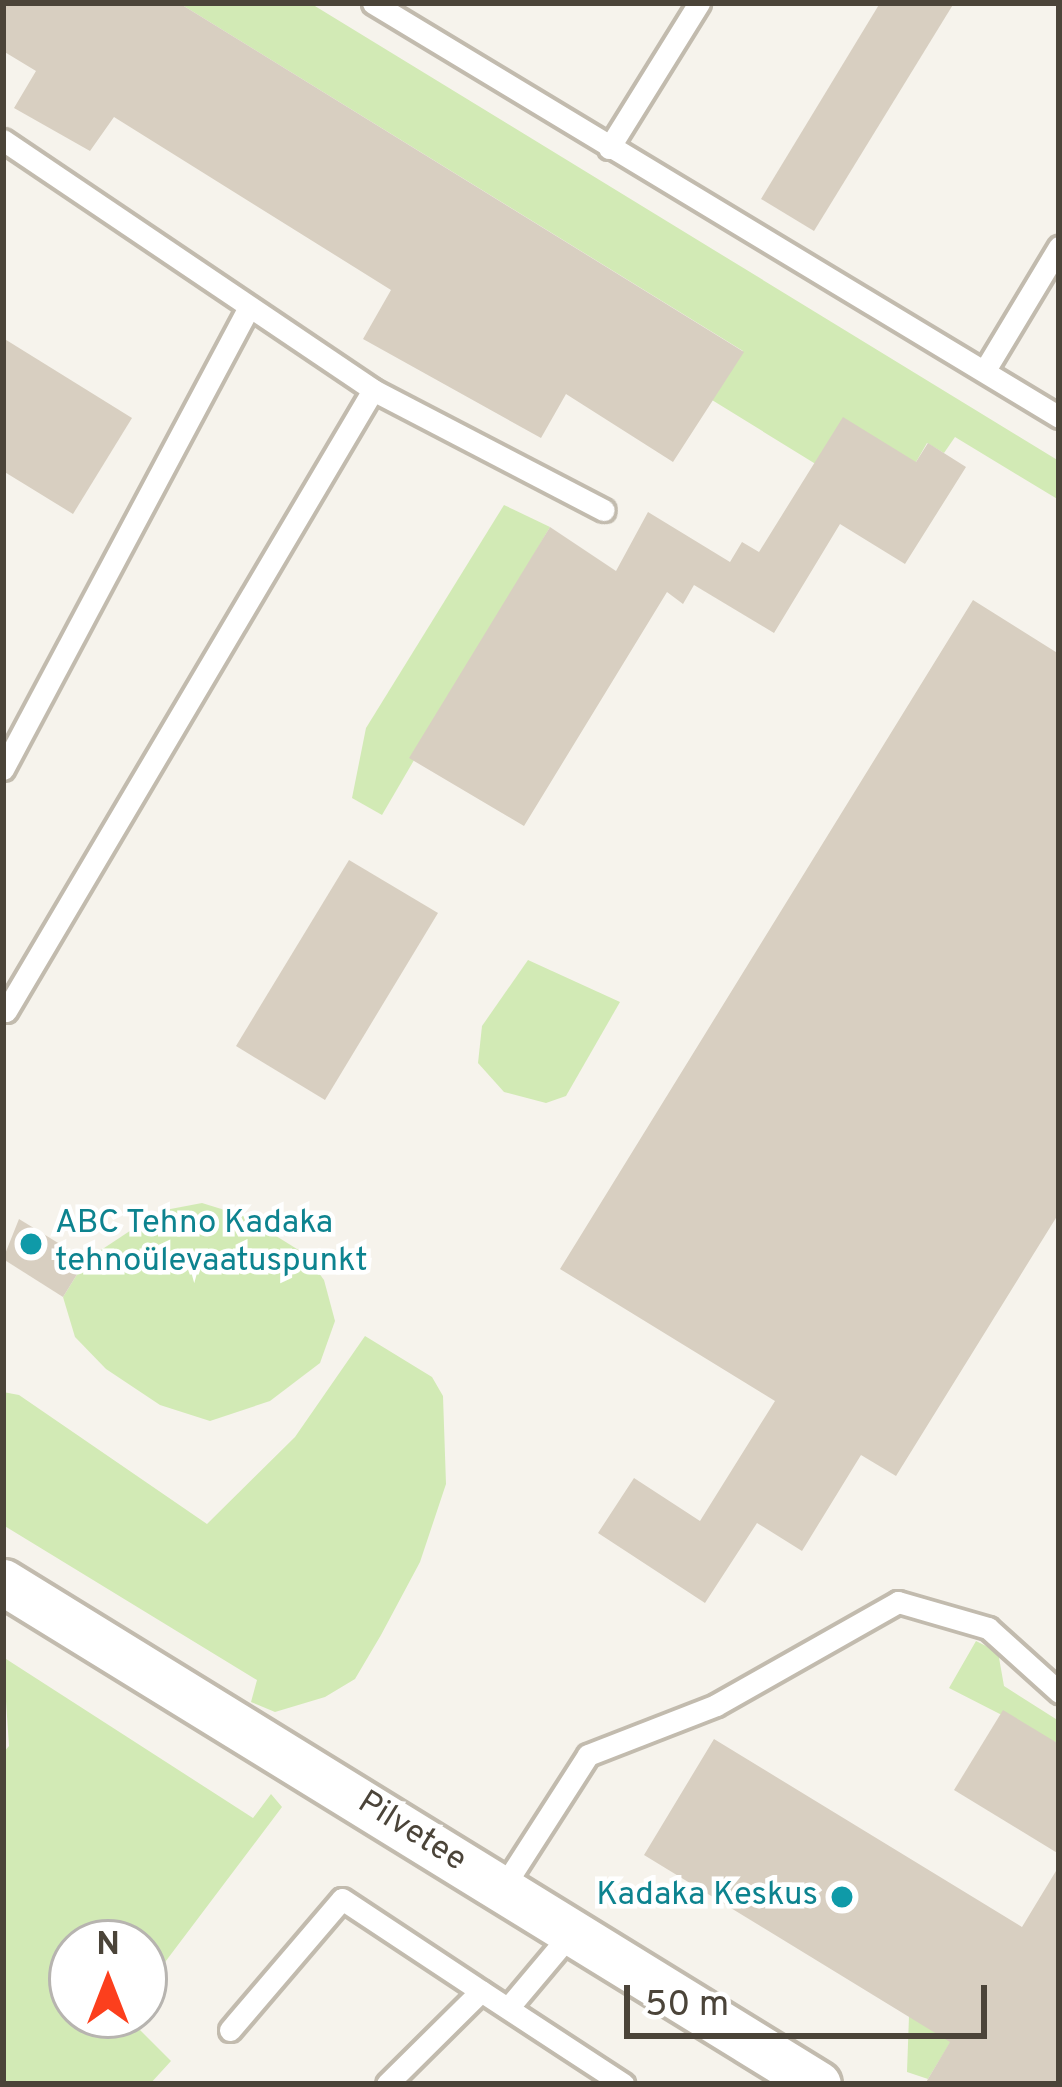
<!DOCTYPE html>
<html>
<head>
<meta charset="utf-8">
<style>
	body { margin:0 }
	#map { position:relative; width:1062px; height:2087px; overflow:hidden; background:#f6f3ec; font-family:Overpass,sans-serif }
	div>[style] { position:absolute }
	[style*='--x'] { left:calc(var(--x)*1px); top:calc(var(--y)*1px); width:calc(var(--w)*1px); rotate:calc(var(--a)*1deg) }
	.green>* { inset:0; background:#d2eab5 }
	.building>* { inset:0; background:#d8cfc1 }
	.roads { filter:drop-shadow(3px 0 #c2bbae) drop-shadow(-3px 0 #c2bbae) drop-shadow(0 3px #c2bbae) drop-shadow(0 -3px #c2bbae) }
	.lane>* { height:21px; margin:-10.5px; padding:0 10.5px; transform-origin:10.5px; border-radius:10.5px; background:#fff }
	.street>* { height:45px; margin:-22.5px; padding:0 22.5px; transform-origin:22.5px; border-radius:22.5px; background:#fff }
	.dots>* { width:33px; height:33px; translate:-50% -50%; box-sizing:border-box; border:6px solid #fff; border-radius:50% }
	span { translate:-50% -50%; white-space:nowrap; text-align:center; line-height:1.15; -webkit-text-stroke:9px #fff; paint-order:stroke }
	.culture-label { font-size:33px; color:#0d838f }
	.left { translate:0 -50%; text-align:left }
	.right { translate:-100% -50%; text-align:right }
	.street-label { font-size:33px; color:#4b4439 }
	.frame { position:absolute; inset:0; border:6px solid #4b4439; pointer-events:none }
	.north { position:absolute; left:48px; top:1919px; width:120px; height:120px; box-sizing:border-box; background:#fff; border:3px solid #b7b4b0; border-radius:50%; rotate:0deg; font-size:33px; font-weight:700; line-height:48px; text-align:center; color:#4b4439 }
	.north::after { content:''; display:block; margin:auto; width:42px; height:54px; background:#fc3f1d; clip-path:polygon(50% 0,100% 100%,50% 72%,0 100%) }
	.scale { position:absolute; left:624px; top:1985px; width:363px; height:54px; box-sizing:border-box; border:6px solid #4b4439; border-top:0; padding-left:15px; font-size:36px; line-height:42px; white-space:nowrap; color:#4b4439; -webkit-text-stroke:9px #fff; paint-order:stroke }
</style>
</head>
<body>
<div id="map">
	<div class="green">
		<div style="clip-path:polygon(179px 3px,310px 3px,1059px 461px,1059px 500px,955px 437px,944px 453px,927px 443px,916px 462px,814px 463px,712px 400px,743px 351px)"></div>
		<div style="clip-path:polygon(504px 505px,550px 527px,382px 815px,352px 798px,366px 728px)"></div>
		<div style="clip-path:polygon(528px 960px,620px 1002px,566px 1096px,546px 1103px,504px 1092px,478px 1063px,482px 1026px)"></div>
		<div style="clip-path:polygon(202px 1203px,244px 1216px,305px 1254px,324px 1280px,335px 1321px,320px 1363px,270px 1401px,210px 1421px,160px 1405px,106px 1369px,75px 1337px,63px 1297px,86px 1260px,160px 1211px)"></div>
		<div style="clip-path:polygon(365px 1336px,432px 1377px,443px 1396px,446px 1484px,420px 1562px,381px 1635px,355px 1679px,325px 1697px,275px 1712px,251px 1702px,257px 1680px,3px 1525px,3px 1392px,19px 1395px,207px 1524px,295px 1437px)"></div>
		<div style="clip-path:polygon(976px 1641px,998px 1652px,1004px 1686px,1059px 1721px,1059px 1744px,949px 1688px)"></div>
		<div style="clip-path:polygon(3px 1657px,253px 1818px,271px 1794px,282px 1807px,144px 1990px,144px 1943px,72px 1943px,72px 2015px,125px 2015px,171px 2061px,150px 2084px,3px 2084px,3px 1753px,9px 1746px)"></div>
		<div style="clip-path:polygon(909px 2016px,961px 2025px,928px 2079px,907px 2072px)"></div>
	</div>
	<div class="building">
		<div style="clip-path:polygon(3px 3px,179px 3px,744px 352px,673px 462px,566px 394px,541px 438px,363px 339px,391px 290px,114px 117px,90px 151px,14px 108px,36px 71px,3px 51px)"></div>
		<div style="clip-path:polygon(880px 3px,954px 3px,814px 231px,761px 199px)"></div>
		<div style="clip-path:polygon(3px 338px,132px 418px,73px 514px,3px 471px)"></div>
		<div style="clip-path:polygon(843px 417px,916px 462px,928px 443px,966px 467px,905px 564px,840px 524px,774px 633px,694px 585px,683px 604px,667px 592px,524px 826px,409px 758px,550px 527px,616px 571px,648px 512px,730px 562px,742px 542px,759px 552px)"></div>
		<div style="clip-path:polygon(973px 600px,1059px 654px,1059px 1213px,896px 1476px,861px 1455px,802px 1551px,757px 1523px,705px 1603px,598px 1533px,634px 1478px,700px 1521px,775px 1401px,560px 1269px)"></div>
		<div style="clip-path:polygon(349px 860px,438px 913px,325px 1100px,236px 1046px)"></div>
		<div style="clip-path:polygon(19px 1219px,86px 1260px,63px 1297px,3px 1259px)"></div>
		<div style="clip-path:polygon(1003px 1710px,1059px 1744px,1059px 1854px,954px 1790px)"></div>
		<div style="clip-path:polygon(714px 1739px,1022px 1927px,1059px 1866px,1059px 2084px,925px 2084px,950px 2042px,644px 1855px)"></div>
	</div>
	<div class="roads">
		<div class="lane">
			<div style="--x:373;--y:3;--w:801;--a:31.11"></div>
			<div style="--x:3;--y:140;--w:447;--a:34"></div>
			<div style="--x:373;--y:390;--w:260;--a:27.5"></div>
			<div style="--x:609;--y:148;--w:171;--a:-58.2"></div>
			<div style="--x:985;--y:370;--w:144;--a:-59"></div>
			<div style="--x:3;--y:769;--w:523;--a:-61.97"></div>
			<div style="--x:6;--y:1011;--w:721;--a:-59.42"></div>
			<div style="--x:502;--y:1889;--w:159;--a:-57.3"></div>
			<div style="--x:588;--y:1755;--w:137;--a:-21.3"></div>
			<div style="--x:716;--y:1705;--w:209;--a:-29.5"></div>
			<div style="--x:898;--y:1602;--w:94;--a:16.1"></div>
			<div style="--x:988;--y:1628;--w:96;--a:42"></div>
			<div style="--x:508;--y:2008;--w:99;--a:-49.9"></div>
			<div style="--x:230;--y:2030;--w:172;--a:-49.5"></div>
			<div style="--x:342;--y:1899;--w:167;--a:33.5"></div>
			<div style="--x:387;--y:2084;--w:132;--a:-44.7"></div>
			<div style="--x:481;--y:1991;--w:170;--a:33.2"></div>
		</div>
		<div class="street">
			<div style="--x:3;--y:1582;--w:957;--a:31.63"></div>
		</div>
	</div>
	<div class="dots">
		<div style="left:31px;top:1244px;background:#0f9aa8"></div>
		<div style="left:842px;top:1897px;background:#0f9aa8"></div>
	</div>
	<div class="culture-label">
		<span class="left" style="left:55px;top:1244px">ABC Tehno Kadaka<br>tehnoülevaatuspunkt</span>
		<span class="right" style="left:818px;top:1897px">Kadaka Keskus</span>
	</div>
	<div class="street-label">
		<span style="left:411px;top:1833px;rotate:32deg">Pilvetee</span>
	</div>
	<div class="frame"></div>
	<div class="north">N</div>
	<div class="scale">50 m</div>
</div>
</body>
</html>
